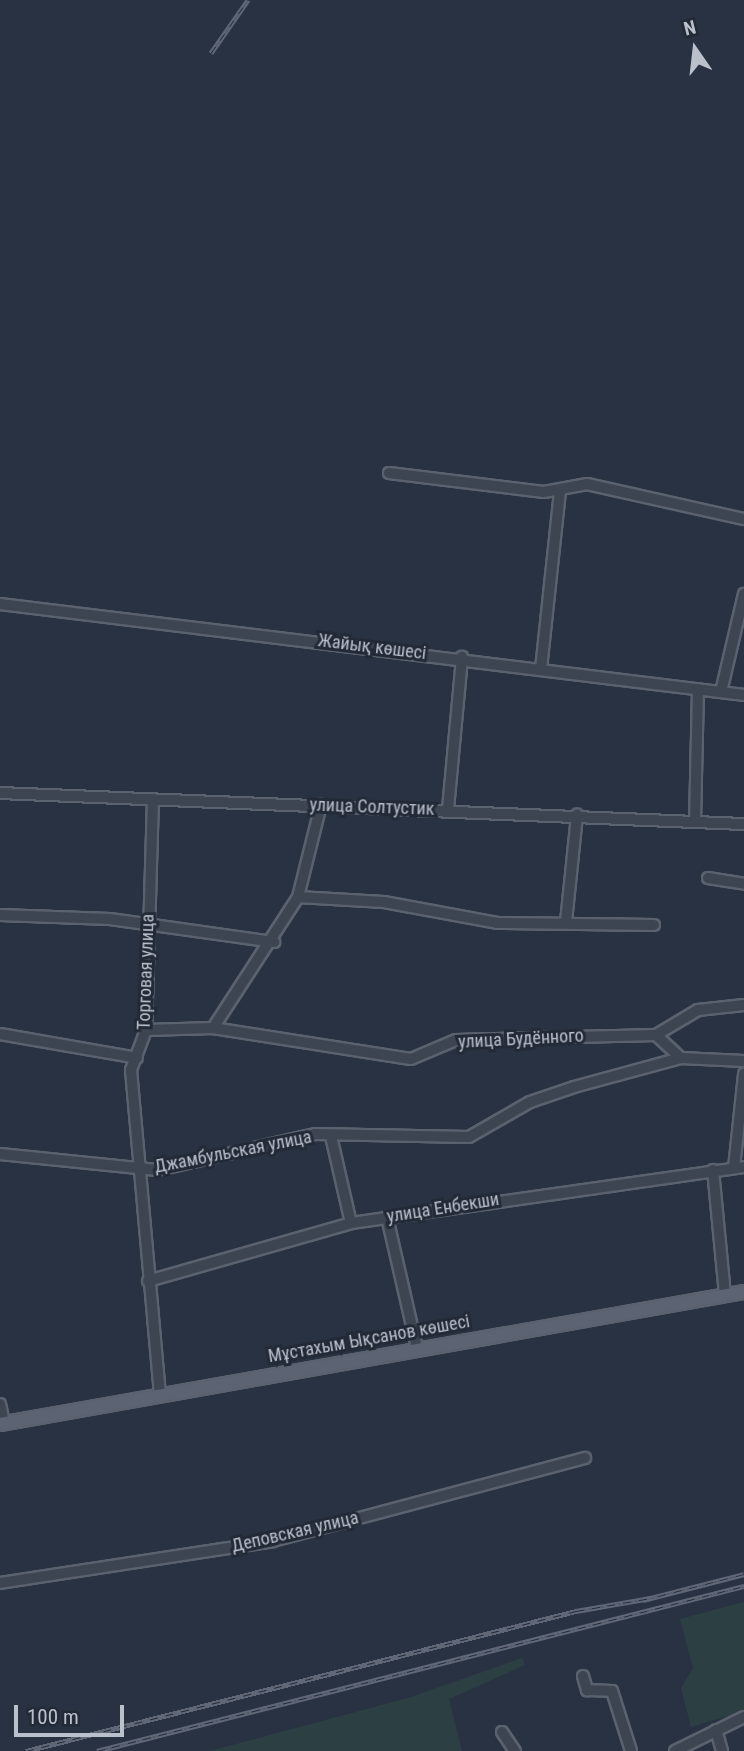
<!DOCTYPE html>
<html>
<head>
<meta charset="utf-8">
<style>
	body { margin:0 }
	#map { position:relative; width:744px; height:1751px; overflow:hidden; background:#293242; font-family:"Roboto Condensed",sans-serif }
	div>[style] { position:absolute }
	[style*='--x'] { left:calc(var(--x)*1px); top:calc(var(--y)*1px); width:calc(var(--w)*1px); rotate:calc(var(--a)*1deg) }
	.green>* { inset:0; background:#2c4044 }
	.roads { filter:drop-shadow(2px 0 #5b626f) drop-shadow(-2px 0 #5b626f) drop-shadow(0 2px #5b626f) drop-shadow(0 -2px #5b626f) }
	.minor>* { height:10px; margin:-5px; padding:0 5px; transform-origin:5px; border-radius:5px; background:#3d4452 }
	.major>* { height:12px; margin:-6px; padding:0 6px; transform-origin:6px; border-radius:6px; background:#5c6372 }
	.rail>* { height:5px; margin-top:-2.5px; transform-origin:0; background:repeating-linear-gradient(90deg,#222937 0 8px,#606878 0 16px); box-sizing:border-box; border-block:2px solid #606878 }
	span { translate:-50% -50%; white-space:nowrap; text-align:center; line-height:1.15; -webkit-text-stroke:6px #222937; paint-order:stroke }
	.street-label { font-size:18px; color:#bac0cc }
	.north { position:absolute; left:660px; top:14px; width:70px; height:70px; -webkit-text-stroke:5px #222937; paint-order:stroke; rotate:346deg; font-size:19px; font-weight:700; line-height:28px; text-align:center; color:#bac0cc }
	.north::after { content:''; display:block; margin:auto; width:24px; height:32px; background:#bac0cc; clip-path:polygon(50% 0,100% 100%,50% 72%,0 100%) }
	.scale { position:absolute; left:14px; top:1705px; width:110px; height:32px; box-sizing:border-box; border:4px solid #bac0cc; border-top:0; padding-left:9px; font-size:21px; line-height:24px; white-space:nowrap; color:#bac0cc; -webkit-text-stroke:5px #222937; paint-order:stroke }
</style>
</head>
<body>
<div id="map">
	<div class="green">
		<div style="clip-path:polygon(744px 1602px,744px 1711px,691px 1727px,681px 1688px,693px 1668px,680px 1619px)"></div>
		<div style="clip-path:polygon(522px 1658px,525px 1665px,449px 1699px,462px 1751px,210px 1751px,408px 1698px)"></div>
	</div>
	<div class="roads">
		<div class="minor">
			<div style="--x:389;--y:473;--w:156;--a:7"></div>
			<div style="--x:544;--y:492;--w:44;--a:-10.5"></div>
			<div style="--x:587;--y:484;--w:161;--a:12.6"></div>
			<div style="--x:0;--y:604;--w:750;--a:6.97"></div>
			<div style="--x:541;--y:669;--w:180;--a:-83.9"></div>
			<div style="--x:721;--y:692;--w:101;--a:-76.8"></div>
			<div style="--x:0;--y:793;--w:745;--a:2.39"></div>
			<div style="--x:153;--y:799;--w:231;--a:91.7"></div>
			<div style="--x:146;--y:1030;--w:43;--a:110.6"></div>
			<div style="--x:131;--y:1070;--w:324;--a:84.9"></div>
			<div style="--x:448;--y:809;--w:153;--a:-84.7"></div>
			<div style="--x:695;--y:822;--w:133;--a:-88.7"></div>
			<div style="--x:708;--y:878;--w:36;--a:9"></div>
			<div style="--x:298;--y:897;--w:86;--a:3.3"></div>
			<div style="--x:384;--y:902;--w:115;--a:10.5"></div>
			<div style="--x:497;--y:923;--w:157;--a:0.7"></div>
			<div style="--x:0;--y:915;--w:110;--a:2.1"></div>
			<div style="--x:110;--y:919;--w:166;--a:8"></div>
			<div style="--x:566;--y:922;--w:108;--a:-84.1"></div>
			<div style="--x:213;--y:1028;--w:200;--a:8.9"></div>
			<div style="--x:411;--y:1059;--w:49;--a:-22.9"></div>
			<div style="--x:456;--y:1040;--w:200;--a:-1.4"></div>
			<div style="--x:656;--y:1035;--w:49;--a:-30.8"></div>
			<div style="--x:698;--y:1010;--w:46;--a:-6.2"></div>
			<div style="--x:146;--y:1030;--w:67;--a:-1.7"></div>
			<div style="--x:213;--y:1028;--w:156;--a:-57"></div>
			<div style="--x:298;--y:897;--w:95;--a:-76"></div>
			<div style="--x:0;--y:1034;--w:139;--a:9.9"></div>
			<div style="--x:656;--y:1035;--w:34;--a:43"></div>
			<div style="--x:331;--y:1136;--w:89;--a:77.1"></div>
			<div style="--x:0;--y:1154;--w:158;--a:5.8"></div>
			<div style="--x:157;--y:1170;--w:163;--a:-12.8"></div>
			<div style="--x:316;--y:1134;--w:153;--a:1.1"></div>
			<div style="--x:469;--y:1137;--w:70;--a:-29.8"></div>
			<div style="--x:530;--y:1102;--w:46;--a:-18.8"></div>
			<div style="--x:574;--y:1087;--w:111;--a:-15.2"></div>
			<div style="--x:681;--y:1058;--w:63;--a:2.7"></div>
			<div style="--x:734;--y:1168;--w:95;--a:-83.9"></div>
			<div style="--x:713;--y:1170;--w:126;--a:84.5"></div>
			<div style="--x:387;--y:1217;--w:134;--a:77.1"></div>
			<div style="--x:148;--y:1281;--w:211;--a:-15.9"></div>
			<div style="--x:351;--y:1223;--w:397;--a:-8.1"></div>
			<div style="--x:0;--y:1404;--w:19;--a:78"></div>
			<div style="--x:0;--y:1583;--w:276;--a:-8.7"></div>
			<div style="--x:273;--y:1541;--w:323;--a:-14.9"></div>
			<div style="--x:583;--y:1676;--w:15;--a:74"></div>
			<div style="--x:587;--y:1690;--w:25;--a:2"></div>
			<div style="--x:612;--y:1691;--w:63;--a:72.4"></div>
			<div style="--x:716;--y:1730;--w:22;--a:74"></div>
			<div style="--x:502;--y:1732;--w:23;--a:56"></div>
			<div style="--x:675;--y:1751;--w:77;--a:-26.2"></div>
		</div>
		<div class="major">
			<div style="--x:0;--y:1424;--w:756;--a:-10.06"></div>
		</div>
	</div>
	<div class="rail">
		<div style="--x:211;--y:53;--w:65;--a:-55.1"></div>
		<div style="--x:643;--y:1600;--w:104;--a:-14.4"></div>
		<div style="--x:26;--y:1751;--w:568;--a:-14.28"></div>
		<div style="--x:576;--y:1611;--w:76;--a:-9.8"></div>
		<div style="--x:97;--y:1751;--w:668;--a:-14.31"></div>
	</div>
	<div class="street-label">
		<span style="left:372px;top:647px;rotate:7deg">Жайық көшесі</span>
		<span style="left:372px;top:807px;rotate:2deg">улица Солтустик</span>
		<span style="left:146px;top:972px;rotate:-88deg">Торговая улица</span>
		<span style="left:521px;top:1039px;rotate:-3deg">улица Будённого</span>
		<span style="left:233px;top:1152px;rotate:-11deg">Джамбульская улица</span>
		<span style="left:443px;top:1208px;rotate:-9deg">улица Енбекши</span>
		<span style="left:369px;top:1339px;rotate:-10deg">Мұстахым Ықсанов көшесі</span>
		<span style="left:295px;top:1532px;rotate:-13deg">Деповская улица</span>
	</div>
	<div class="north">N</div>
	<div class="scale">100 m</div>
</div>
</body>
</html>
